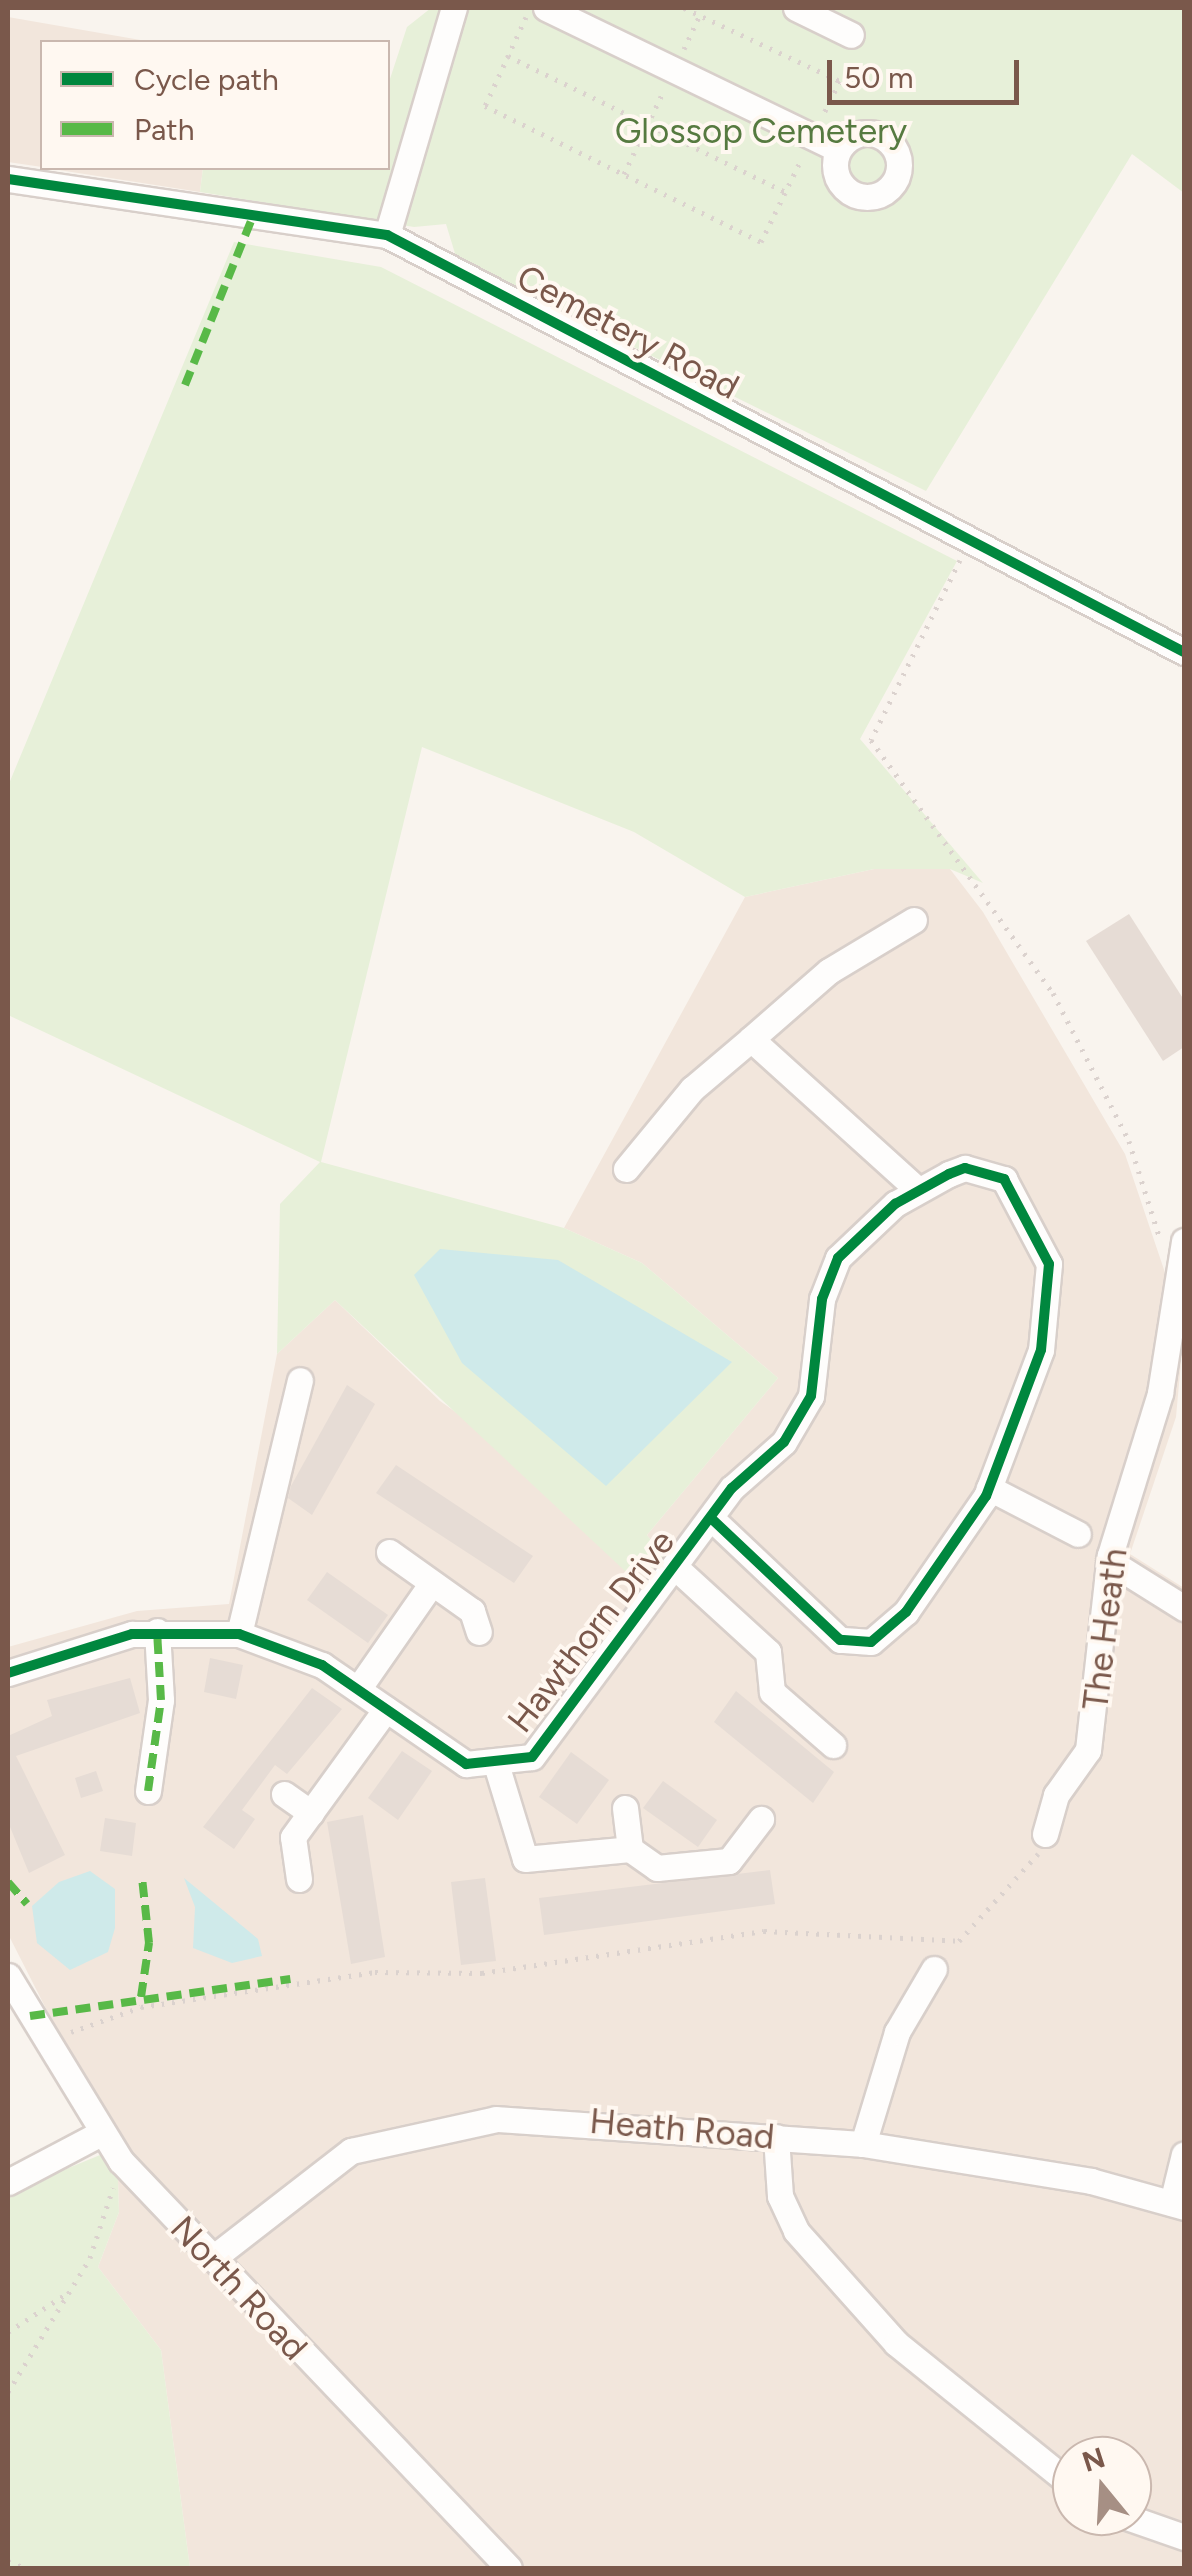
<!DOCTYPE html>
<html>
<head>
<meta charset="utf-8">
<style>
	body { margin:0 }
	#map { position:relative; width:1192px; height:2576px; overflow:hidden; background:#f9f4ee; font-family:Figtree,sans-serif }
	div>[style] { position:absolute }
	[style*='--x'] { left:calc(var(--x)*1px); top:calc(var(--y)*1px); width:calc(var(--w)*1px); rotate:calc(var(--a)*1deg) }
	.residential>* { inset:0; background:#f2e6dc }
	.green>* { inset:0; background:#e7f0d9 }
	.water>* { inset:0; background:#cfeaea }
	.building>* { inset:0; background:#e6dcd5 }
	.path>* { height:5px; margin-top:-2.5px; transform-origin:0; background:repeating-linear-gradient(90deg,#dbd2ce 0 2.5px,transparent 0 10.5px) }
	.roads { filter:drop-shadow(2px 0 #d8cfca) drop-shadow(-2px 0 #d8cfca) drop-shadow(0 2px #d8cfca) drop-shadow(0 -2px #d8cfca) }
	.minor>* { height:25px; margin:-12.5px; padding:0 12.5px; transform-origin:12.5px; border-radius:12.5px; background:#fefdfc }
	.minor>.ring { margin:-12.5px; padding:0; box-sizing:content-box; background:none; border:25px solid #fefdfc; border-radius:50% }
	.quiet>* { height:8px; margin-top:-4px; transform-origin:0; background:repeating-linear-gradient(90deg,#58b947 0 15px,transparent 0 23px) }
	.cycleway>* { height:10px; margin:-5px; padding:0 5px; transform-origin:5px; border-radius:5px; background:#00873e }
	span { translate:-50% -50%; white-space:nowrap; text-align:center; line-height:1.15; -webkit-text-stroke:8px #fff8f1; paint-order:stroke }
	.park-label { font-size:35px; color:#567a40 }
	.street-label { font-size:35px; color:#7a584b }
	.frame { position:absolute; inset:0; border:10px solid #7a584b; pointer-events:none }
	.legend { position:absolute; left:40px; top:40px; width:350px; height:130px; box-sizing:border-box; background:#fff8f1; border:2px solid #cab8af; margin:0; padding:12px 18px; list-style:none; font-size:30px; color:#7a584b }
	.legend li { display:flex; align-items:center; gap:20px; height:50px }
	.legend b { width:50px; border:2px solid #cab8af }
	.north { position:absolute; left:1052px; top:2436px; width:100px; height:100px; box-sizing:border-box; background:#fff8f1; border:2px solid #cab8af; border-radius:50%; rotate:342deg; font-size:28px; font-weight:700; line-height:40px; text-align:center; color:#7a584b }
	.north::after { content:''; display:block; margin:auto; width:35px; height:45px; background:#a68f84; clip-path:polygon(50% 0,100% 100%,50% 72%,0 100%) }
	.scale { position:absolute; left:827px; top:60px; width:192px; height:45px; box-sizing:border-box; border:5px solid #7a584b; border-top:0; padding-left:12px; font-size:30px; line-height:35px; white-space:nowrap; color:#7a584b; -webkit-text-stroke:8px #fff8f1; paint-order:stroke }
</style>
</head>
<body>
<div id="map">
	<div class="residential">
		<div style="clip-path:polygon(8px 17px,152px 42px,42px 42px,42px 167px,8px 162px)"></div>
		<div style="clip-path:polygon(46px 168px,203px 168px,200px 192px)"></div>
		<div style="clip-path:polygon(evenodd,874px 869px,950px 869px,983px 912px,1125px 1154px,1184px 1329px,1176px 1417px,1130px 1554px,1184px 1588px,1184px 2568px,190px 2568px,161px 2350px,98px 2267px,119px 2212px,117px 2148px,8px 1934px,8px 1647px,137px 1611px,229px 1604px,277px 1354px,335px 1300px,440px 1401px,665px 1560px,647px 1535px,778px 1378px,642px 1263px,564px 1228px,745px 897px,874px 869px,1072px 2456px,1132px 2456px,1132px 2516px,1072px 2516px,1072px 2456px)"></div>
	</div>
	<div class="green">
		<div style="clip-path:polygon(431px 8px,1184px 8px,1184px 193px,1132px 154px,926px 491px,457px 260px,446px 224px,414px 227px,200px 192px,203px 168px,388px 168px,388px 85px,407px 27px)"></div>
		<div style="clip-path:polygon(234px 242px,381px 267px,957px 561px,860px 739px,983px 883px,950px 869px,874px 869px,745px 897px,634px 832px,422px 747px,321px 1162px,564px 1228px,642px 1263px,778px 1378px,647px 1535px,666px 1560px,647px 1571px,625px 1571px,335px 1300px,277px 1354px,280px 1204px,320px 1162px,8px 1015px,8px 786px)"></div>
		<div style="clip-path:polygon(117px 2148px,119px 2212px,98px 2267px,161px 2350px,190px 2568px,8px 2568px,8px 2193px)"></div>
	</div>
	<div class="water">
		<div style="clip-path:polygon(440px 1249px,558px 1260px,732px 1362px,606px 1486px,462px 1363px,414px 1275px)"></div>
		<div style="clip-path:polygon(90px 1871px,115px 1889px,115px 1928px,108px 1952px,70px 1970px,37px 1943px,32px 1906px,59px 1882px)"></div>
		<div style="clip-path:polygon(184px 1878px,258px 1939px,262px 1956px,232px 1963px,193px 1948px,195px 1907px)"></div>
	</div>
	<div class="building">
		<div style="clip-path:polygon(1129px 914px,1184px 1000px,1184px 1047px,1163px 1061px,1086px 941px)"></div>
		<div style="clip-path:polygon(347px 1385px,375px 1404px,312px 1515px,288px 1498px,291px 1486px)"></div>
		<div style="clip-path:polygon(396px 1465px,533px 1556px,514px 1583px,376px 1493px)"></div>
		<div style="clip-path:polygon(327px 1572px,388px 1615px,368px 1643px,307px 1600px)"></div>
		<div style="clip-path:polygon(210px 1658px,243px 1665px,236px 1699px,204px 1692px)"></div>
		<div style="clip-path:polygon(130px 1678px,140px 1713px,16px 1756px,65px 1855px,29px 1873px,8px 1822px,8px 1736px,52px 1716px,47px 1700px)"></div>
		<div style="clip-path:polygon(312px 1688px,342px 1709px,287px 1774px,275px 1765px,242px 1810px,255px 1819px,234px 1849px,203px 1827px)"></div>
		<div style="clip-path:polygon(736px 1691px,834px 1772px,813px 1803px,714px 1722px)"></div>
		<div style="clip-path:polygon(402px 1751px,432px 1771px,398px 1820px,368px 1798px)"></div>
		<div style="clip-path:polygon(571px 1752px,609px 1780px,577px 1824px,539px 1797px)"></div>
		<div style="clip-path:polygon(96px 1771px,103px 1791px,81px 1798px,75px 1778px)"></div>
		<div style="clip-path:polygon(663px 1781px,717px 1820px,698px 1847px,643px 1808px)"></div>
		<div style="clip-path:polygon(363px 1815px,385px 1957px,351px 1964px,327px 1822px)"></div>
		<div style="clip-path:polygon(105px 1818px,136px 1823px,132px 1856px,100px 1851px)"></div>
		<div style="clip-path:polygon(770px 1870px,775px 1904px,544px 1935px,539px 1898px)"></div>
		<div style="clip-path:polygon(485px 1878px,496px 1961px,461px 1965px,451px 1882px)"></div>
	</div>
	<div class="path">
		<div style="--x:684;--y:8;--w:172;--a:25.1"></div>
		<div style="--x:840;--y:81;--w:40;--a:116.6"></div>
		<div style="--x:526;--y:17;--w:98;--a:114.7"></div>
		<div style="--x:485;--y:106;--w:308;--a:26.2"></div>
		<div style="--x:761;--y:242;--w:93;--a:-64"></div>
		<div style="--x:684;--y:49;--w:38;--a:-65"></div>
		<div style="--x:508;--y:56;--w:309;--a:26.1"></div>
		<div style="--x:624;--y:174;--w:93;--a:-64.5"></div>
		<div style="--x:960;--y:560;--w:201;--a:116.3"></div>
		<div style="--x:871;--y:740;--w:312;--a:54.3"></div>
		<div style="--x:1053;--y:993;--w:166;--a:62.8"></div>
		<div style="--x:1129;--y:1141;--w:103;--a:72.4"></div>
		<div style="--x:71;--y:2032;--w:74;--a:-19.7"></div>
		<div style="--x:141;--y:2007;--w:237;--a:-8.5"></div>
		<div style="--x:375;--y:1972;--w:107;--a:0.5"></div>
		<div style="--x:482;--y:1973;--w:285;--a:-8.5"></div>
		<div style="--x:764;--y:1931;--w:195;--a:2.9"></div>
		<div style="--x:959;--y:1941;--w:118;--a:-47.8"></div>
		<div style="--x:8;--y:2332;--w:66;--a:-33.2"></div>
		<div style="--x:8;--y:2392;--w:157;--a:-58.5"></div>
		<div style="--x:90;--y:2258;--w:74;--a:-71.8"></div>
		<div style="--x:8;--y:2561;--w:18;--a:22"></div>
	</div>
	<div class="roads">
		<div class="minor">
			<div style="--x:546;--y:8;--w:324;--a:25.8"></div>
			<div style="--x:796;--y:8;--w:61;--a:26.1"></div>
			<div class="ring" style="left:835px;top:133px;width:39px;height:39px"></div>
			<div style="--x:8;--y:179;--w:383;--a:8.4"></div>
			<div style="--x:387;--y:235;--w:899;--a:27.62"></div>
			<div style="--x:387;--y:235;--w:237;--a:-73.6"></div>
			<div style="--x:751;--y:1039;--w:103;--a:-41.1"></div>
			<div style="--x:829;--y:971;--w:99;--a:-31"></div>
			<div style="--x:626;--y:1169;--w:104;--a:-50.5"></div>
			<div style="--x:692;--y:1089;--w:77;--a:-40.3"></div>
			<div style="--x:751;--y:1039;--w:224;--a:42.1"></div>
			<div style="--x:989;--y:1488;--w:100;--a:27.3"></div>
			<div style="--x:389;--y:1552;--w:102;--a:35.4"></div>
			<div style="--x:472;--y:1611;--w:22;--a:72"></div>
			<div style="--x:1109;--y:1561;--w:89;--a:32.1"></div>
			<div style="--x:675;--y:1567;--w:126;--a:42.4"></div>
			<div style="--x:768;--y:1652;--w:40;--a:84.3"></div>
			<div style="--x:772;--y:1692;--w:81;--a:41"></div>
			<div style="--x:239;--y:1634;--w:261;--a:-76.5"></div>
			<div style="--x:8;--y:1673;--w:130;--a:-17.5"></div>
			<div style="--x:132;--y:1634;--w:107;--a:0"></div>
			<div style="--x:239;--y:1634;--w:89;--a:20.5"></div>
			<div style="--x:322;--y:1665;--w:175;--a:34.5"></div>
			<div style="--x:466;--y:1764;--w:66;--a:-6.1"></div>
			<div style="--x:532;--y:1757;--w:335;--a:-53.4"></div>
			<div style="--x:732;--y:1488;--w:69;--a:-41.5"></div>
			<div style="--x:784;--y:1442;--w:53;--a:-59.6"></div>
			<div style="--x:811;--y:1396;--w:98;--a:-83.5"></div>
			<div style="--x:822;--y:1299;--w:44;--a:-68.7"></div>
			<div style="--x:838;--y:1258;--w:79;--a:-43.5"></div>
			<div style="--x:895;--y:1204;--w:62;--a:-29.1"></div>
			<div style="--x:949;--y:1174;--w:17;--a:-21"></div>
			<div style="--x:965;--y:1168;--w:41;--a:15.8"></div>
			<div style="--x:1004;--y:1179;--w:96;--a:62.1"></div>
			<div style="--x:1049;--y:1264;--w:86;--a:95.3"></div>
			<div style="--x:1041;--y:1350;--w:156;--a:110.6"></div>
			<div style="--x:986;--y:1496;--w:141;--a:124.6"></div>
			<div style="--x:906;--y:1612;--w:46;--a:139.4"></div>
			<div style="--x:871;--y:1642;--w:31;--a:-176"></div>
			<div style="--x:840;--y:1640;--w:175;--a:-136.6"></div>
			<div style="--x:358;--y:1689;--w:129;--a:-55.1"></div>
			<div style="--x:496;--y:1764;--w:99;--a:73"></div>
			<div style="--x:525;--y:1859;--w:105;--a:-5.4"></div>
			<div style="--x:630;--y:1849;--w:33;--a:35"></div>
			<div style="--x:657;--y:1868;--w:72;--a:-5.6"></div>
			<div style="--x:729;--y:1861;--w:53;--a:-52.7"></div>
			<div style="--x:148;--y:1791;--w:92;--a:-81.9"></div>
			<div style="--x:161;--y:1700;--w:69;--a:-93.3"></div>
			<div style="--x:284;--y:1794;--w:33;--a:35"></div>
			<div style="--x:625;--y:1808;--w:41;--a:83"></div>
			<div style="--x:1045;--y:1834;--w:41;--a:-74.2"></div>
			<div style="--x:1056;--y:1795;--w:55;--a:-54.6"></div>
			<div style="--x:1088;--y:1750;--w:196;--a:-83.6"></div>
			<div style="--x:1110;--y:1555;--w:170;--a:-72.8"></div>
			<div style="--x:1160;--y:1393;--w:154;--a:-81"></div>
			<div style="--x:299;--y:1879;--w:42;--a:-98.1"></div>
			<div style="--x:293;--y:1837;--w:158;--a:-54"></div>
			<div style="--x:8;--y:1976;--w:217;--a:58.6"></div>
			<div style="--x:121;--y:2161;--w:562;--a:46.37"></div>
			<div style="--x:776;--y:2137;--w:59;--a:86.1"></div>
			<div style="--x:780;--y:2196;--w:38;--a:65"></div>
			<div style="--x:796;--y:2231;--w:150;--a:48.2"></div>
			<div style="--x:896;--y:2343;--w:226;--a:38.9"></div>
			<div style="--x:863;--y:2144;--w:117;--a:-73.1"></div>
			<div style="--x:897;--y:2032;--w:73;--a:-59.6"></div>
			<div style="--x:8;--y:2182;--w:105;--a:-27.8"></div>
			<div style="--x:1172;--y:2203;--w:50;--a:-76.2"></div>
			<div style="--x:213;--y:2258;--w:175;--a:-37.8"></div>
			<div style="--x:351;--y:2151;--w:148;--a:-12.4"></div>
			<div style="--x:496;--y:2119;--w:368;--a:3.9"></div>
			<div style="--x:863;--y:2144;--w:231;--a:9.2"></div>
			<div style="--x:1091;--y:2181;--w:97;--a:15.6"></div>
			<div style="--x:1124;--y:2516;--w:64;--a:19.3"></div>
		</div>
	</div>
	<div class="quiet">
		<div style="--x:185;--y:385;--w:182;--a:-68.1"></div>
		<div style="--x:148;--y:1791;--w:92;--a:-81.9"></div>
		<div style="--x:161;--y:1700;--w:69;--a:-93.3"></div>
		<div style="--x:8;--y:1882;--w:29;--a:49"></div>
		<div style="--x:141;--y:1997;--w:55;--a:-81.6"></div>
		<div style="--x:149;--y:1943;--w:66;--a:-96.1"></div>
		<div style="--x:30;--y:2016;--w:263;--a:-8.1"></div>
	</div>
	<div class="cycleway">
		<div style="--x:8;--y:179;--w:383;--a:8.4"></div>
		<div style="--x:387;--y:235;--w:899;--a:27.62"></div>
		<div style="--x:8;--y:1673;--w:130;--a:-17.5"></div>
		<div style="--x:132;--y:1634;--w:107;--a:0"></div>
		<div style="--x:239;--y:1634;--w:89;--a:20.5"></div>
		<div style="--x:322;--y:1665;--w:175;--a:34.5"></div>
		<div style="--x:466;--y:1764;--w:66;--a:-6.1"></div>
		<div style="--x:532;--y:1757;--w:335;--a:-53.4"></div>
		<div style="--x:732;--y:1488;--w:69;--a:-41.5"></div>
		<div style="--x:784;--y:1442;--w:53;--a:-59.6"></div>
		<div style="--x:811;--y:1396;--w:98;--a:-83.5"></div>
		<div style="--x:822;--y:1299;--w:44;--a:-68.7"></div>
		<div style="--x:838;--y:1258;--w:79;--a:-43.5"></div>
		<div style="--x:895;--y:1204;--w:62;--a:-29.1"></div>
		<div style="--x:949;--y:1174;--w:17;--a:-21"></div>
		<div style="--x:965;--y:1168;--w:41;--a:15.8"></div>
		<div style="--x:1004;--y:1179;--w:96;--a:62.1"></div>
		<div style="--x:1049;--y:1264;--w:86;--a:95.3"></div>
		<div style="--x:1041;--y:1350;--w:156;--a:110.6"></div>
		<div style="--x:986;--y:1496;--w:141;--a:124.6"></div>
		<div style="--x:906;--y:1612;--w:46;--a:139.4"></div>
		<div style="--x:871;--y:1642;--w:31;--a:-176"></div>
		<div style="--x:840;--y:1640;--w:175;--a:-136.6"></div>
	</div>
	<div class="park-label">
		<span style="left:761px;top:131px">Glossop Cemetery</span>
	</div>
	<div class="street-label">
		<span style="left:628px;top:332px;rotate:28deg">Cemetery Road</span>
		<span style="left:1105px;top:1629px;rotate:-83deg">The Heath</span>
		<span style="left:591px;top:1631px;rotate:-52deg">Hawthorn Drive</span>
		<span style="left:682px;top:2129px;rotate:5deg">Heath Road</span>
		<span style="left:239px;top:2288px;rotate:47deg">North Road</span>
	</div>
	<div class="frame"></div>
	<ul class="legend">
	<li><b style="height:12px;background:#00873e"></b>Cycle path</li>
	<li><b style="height:12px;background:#58b947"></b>Path</li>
	</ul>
	<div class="north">N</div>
	<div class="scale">50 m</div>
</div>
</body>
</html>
